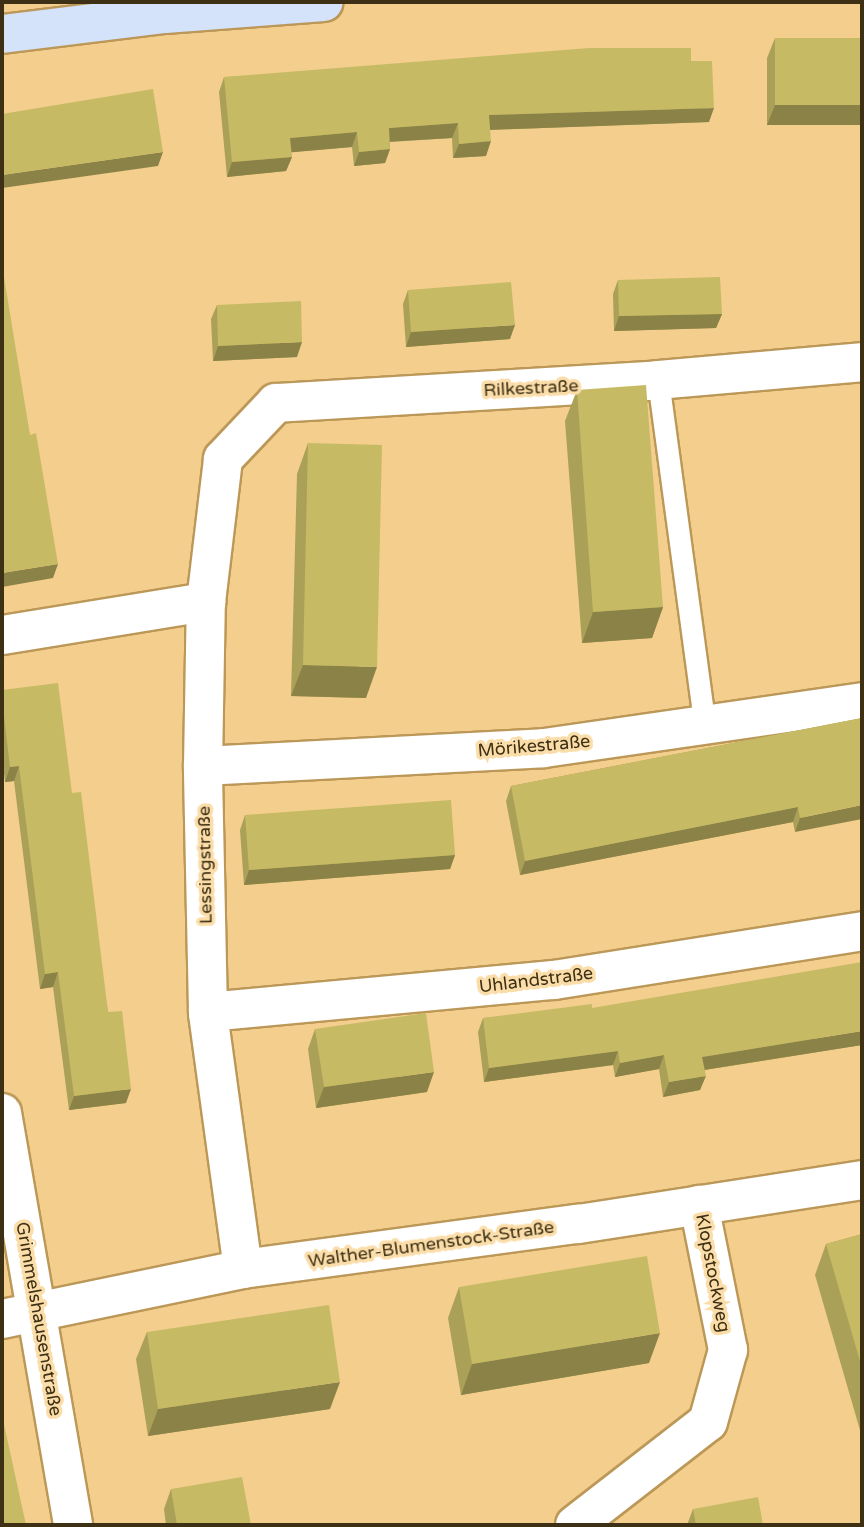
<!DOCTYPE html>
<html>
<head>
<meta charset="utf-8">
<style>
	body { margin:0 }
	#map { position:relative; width:864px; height:1527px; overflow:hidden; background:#f4ce8d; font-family:"Varela Round",sans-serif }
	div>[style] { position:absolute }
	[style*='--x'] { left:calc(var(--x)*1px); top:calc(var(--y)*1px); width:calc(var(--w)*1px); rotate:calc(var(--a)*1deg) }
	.roads { filter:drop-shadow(2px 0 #bc9858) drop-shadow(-2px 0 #bc9858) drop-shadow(0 2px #bc9858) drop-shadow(0 -2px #bc9858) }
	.lane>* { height:21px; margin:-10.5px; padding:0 10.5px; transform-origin:10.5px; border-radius:10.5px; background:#fff }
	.street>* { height:38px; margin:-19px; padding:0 19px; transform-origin:19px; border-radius:19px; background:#fff }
	.secondary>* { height:38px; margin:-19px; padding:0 19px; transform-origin:19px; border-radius:19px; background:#d4e2fa }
	.wall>* { inset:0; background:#aba057 }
	.shaded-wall>* { inset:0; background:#8b8247 }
	.building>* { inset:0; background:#c7ba65 }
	span { translate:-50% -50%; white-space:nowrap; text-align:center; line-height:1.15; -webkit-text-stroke:7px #fbdda9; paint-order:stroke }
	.street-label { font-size:18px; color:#3e3014 }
	.frame { position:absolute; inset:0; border:4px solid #3e3014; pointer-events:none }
</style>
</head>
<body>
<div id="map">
	<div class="roads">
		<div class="lane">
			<div style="--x:658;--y:380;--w:349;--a:82.3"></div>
		</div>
		<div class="street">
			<div style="--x:2;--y:635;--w:207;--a:-9.2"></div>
			<div style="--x:203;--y:766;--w:341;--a:-3"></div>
			<div style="--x:544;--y:748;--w:321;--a:-8.2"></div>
			<div style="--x:208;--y:1012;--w:347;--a:-5.3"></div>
			<div style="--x:554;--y:980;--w:312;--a:-9"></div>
			<div style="--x:2;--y:1113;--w:418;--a:80.2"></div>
			<div style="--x:243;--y:1269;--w:259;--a:-97.8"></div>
			<div style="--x:208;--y:1012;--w:246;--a:-91.2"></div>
			<div style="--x:203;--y:766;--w:164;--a:-89"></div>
			<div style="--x:206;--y:602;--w:144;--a:-83.2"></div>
			<div style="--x:223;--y:459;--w:77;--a:-46.6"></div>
			<div style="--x:276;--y:403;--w:383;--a:-3.4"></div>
			<div style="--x:658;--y:380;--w:205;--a:-5"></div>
			<div style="--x:2;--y:1319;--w:246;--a:-11.7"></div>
			<div style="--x:243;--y:1269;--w:338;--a:-7.7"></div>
			<div style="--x:578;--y:1224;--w:287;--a:-8.8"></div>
			<div style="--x:575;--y:1525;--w:168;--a:-37.8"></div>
			<div style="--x:708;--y:1422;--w:75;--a:-74.5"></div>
			<div style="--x:728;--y:1350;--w:148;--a:-101.3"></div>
		</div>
		<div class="secondary">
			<div style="--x:2;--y:34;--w:164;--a:-7"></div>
			<div style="--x:165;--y:14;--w:159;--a:-4.3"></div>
		</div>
	</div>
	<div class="wall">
		<div style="clip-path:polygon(775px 38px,862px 125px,767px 125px,767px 58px)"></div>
		<div style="clip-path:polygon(691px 61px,709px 122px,490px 130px,486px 156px,453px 158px,452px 138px,390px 142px,390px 149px,385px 163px,354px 166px,352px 147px,291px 152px,292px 157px,286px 171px,227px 177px,219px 92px,224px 77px)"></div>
		<div style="clip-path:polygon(618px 280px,722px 314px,716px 328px,614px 331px,613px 294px)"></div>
		<div style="clip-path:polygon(408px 290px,510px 339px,406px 347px,403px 304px)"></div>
		<div style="clip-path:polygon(217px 305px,297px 357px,213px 361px,211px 319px)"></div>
		<div style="clip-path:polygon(577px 390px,663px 607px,652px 638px,582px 643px,565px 421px)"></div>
		<div style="clip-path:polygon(308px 443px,366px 698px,291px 696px,297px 474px)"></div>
		<div style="clip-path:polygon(2px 690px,72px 793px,108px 1012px,126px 1103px,69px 1110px,53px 987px,40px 989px,14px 781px,5px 782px,2px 757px)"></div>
		<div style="clip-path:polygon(862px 718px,795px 832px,793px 822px,520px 875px,506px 801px,511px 786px)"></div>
		<div style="clip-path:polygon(245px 815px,455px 855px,450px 869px,244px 885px,240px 830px)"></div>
		<div style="clip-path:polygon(592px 1008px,862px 1045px,705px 1070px,700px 1090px,663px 1097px,659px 1069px,615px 1077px,613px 1065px,484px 1082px,478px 1032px,483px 1018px)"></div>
		<div style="clip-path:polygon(315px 1029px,427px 1092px,316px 1108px,308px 1049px)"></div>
		<div style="clip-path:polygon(862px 1234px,862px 1437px,815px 1275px,826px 1244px)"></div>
		<div style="clip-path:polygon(459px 1287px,649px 1363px,461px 1395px,448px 1318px)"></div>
		<div style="clip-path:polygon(147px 1332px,330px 1409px,148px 1436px,136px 1359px)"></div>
		<div style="clip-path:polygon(171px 1489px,251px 1525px,166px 1525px,164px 1509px)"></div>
		<div style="clip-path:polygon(693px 1509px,763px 1525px,687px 1525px)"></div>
	</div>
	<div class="shaded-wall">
		<div style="clip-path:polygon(775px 105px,862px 105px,862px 125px,767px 125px)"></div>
		<div style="clip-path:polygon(714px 108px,709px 122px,484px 130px,489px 115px)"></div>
		<div style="clip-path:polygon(458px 123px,452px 138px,383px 142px,389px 128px)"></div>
		<div style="clip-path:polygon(357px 132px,352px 147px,284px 153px,290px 138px)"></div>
		<div style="clip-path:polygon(491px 141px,486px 156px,453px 158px,459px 144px)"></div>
		<div style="clip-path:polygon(390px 149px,385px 163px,354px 166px,359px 152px)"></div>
		<div style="clip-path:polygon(163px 152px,158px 166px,2px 188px,2px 175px)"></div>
		<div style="clip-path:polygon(292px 157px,286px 171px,227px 177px,232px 162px)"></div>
		<div style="clip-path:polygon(722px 314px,716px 328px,614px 331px,619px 316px)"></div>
		<div style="clip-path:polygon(515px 325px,510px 339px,406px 347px,411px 332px)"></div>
		<div style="clip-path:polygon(302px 342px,297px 357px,213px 361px,218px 346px)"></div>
		<div style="clip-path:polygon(58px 564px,53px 578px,2px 587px,2px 573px)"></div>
		<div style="clip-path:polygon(663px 607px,652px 638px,582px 643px,593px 612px)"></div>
		<div style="clip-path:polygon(303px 665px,377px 667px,366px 698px,291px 696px)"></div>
		<div style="clip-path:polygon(19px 766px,14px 781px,5px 782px,10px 767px)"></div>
		<div style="clip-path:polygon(862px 805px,862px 819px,795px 832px,800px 818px)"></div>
		<div style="clip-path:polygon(798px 807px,793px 822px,520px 875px,525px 861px)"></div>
		<div style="clip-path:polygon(455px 855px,450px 869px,244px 885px,249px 870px)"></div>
		<div style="clip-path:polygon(58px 972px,53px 987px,40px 989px,45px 974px)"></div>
		<div style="clip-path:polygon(862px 1031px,862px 1045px,697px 1071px,702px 1057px)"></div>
		<div style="clip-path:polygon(618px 1051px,613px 1065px,484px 1082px,489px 1068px)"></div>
		<div style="clip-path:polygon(664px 1055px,659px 1069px,615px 1077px,620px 1063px)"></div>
		<div style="clip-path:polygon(434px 1072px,427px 1092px,316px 1108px,324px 1087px)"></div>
		<div style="clip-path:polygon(706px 1076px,700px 1090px,663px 1097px,669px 1082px)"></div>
		<div style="clip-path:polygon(131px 1089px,126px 1103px,69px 1110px,74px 1096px)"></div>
		<div style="clip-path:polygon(660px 1333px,649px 1363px,461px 1395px,472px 1364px)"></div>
		<div style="clip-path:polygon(340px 1382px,330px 1409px,148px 1436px,158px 1409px)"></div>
	</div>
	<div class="building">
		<div style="clip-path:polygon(775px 38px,862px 38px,862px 105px,775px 105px)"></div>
		<div style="clip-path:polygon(589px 48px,691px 48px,691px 61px,712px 61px,714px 108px,489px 115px,491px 141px,459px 144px,458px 123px,389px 128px,390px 149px,359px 152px,357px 132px,290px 138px,292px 157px,232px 162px,224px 77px)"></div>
		<div style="clip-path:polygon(153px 89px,163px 152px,2px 175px,2px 114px)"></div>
		<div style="clip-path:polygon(2px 271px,3px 271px,30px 435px,36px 433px,58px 564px,2px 573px)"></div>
		<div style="clip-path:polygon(720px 277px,722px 314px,619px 316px,618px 280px)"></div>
		<div style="clip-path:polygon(511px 282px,515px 325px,411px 332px,408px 290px)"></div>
		<div style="clip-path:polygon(301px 301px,302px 342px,218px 346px,217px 305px)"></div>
		<div style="clip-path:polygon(646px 385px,663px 607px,593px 612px,577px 390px)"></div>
		<div style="clip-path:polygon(308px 443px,382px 445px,377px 667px,303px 665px)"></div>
		<div style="clip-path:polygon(58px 683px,72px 793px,81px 792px,108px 1012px,122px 1011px,131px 1089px,74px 1096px,58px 972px,45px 974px,19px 766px,10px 767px,2px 699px,2px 690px)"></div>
		<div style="clip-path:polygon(862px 718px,862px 805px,800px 818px,798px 807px,525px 861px,511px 786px)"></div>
		<div style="clip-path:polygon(451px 800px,455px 855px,249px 870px,245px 815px)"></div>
		<div style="clip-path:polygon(862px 962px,862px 1031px,702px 1057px,706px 1076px,669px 1082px,664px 1055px,620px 1063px,618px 1051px,489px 1068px,483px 1018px,592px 1004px,592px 1008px)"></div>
		<div style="clip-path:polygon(426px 1013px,434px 1072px,324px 1087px,315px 1029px)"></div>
		<div style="clip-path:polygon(862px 1234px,862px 1368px,826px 1244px)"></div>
		<div style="clip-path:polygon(647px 1256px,660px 1333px,472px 1364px,459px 1287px)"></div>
		<div style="clip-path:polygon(329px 1305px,340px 1382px,158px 1409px,147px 1332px)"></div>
		<div style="clip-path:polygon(2px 1415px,26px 1525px,2px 1525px)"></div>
		<div style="clip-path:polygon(242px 1477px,251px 1525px,177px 1525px,171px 1489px)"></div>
		<div style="clip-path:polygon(758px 1497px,763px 1525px,696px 1525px,693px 1509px)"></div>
	</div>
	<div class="street-label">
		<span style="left:531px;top:388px;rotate:-3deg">Rilkestraße</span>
		<span style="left:534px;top:746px;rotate:-5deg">Mörikestraße</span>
		<span style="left:205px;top:865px;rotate:-91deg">Lessingstraße</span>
		<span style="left:536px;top:980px;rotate:-7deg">Uhlandstraße</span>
		<span style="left:431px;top:1244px;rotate:-8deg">Walther-Blumenstock-Straße</span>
		<span style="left:713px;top:1273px;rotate:79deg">Klopstockweg</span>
		<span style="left:39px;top:1319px;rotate:80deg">Grimmelshausenstraße</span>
	</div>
	<div class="frame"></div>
</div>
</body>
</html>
